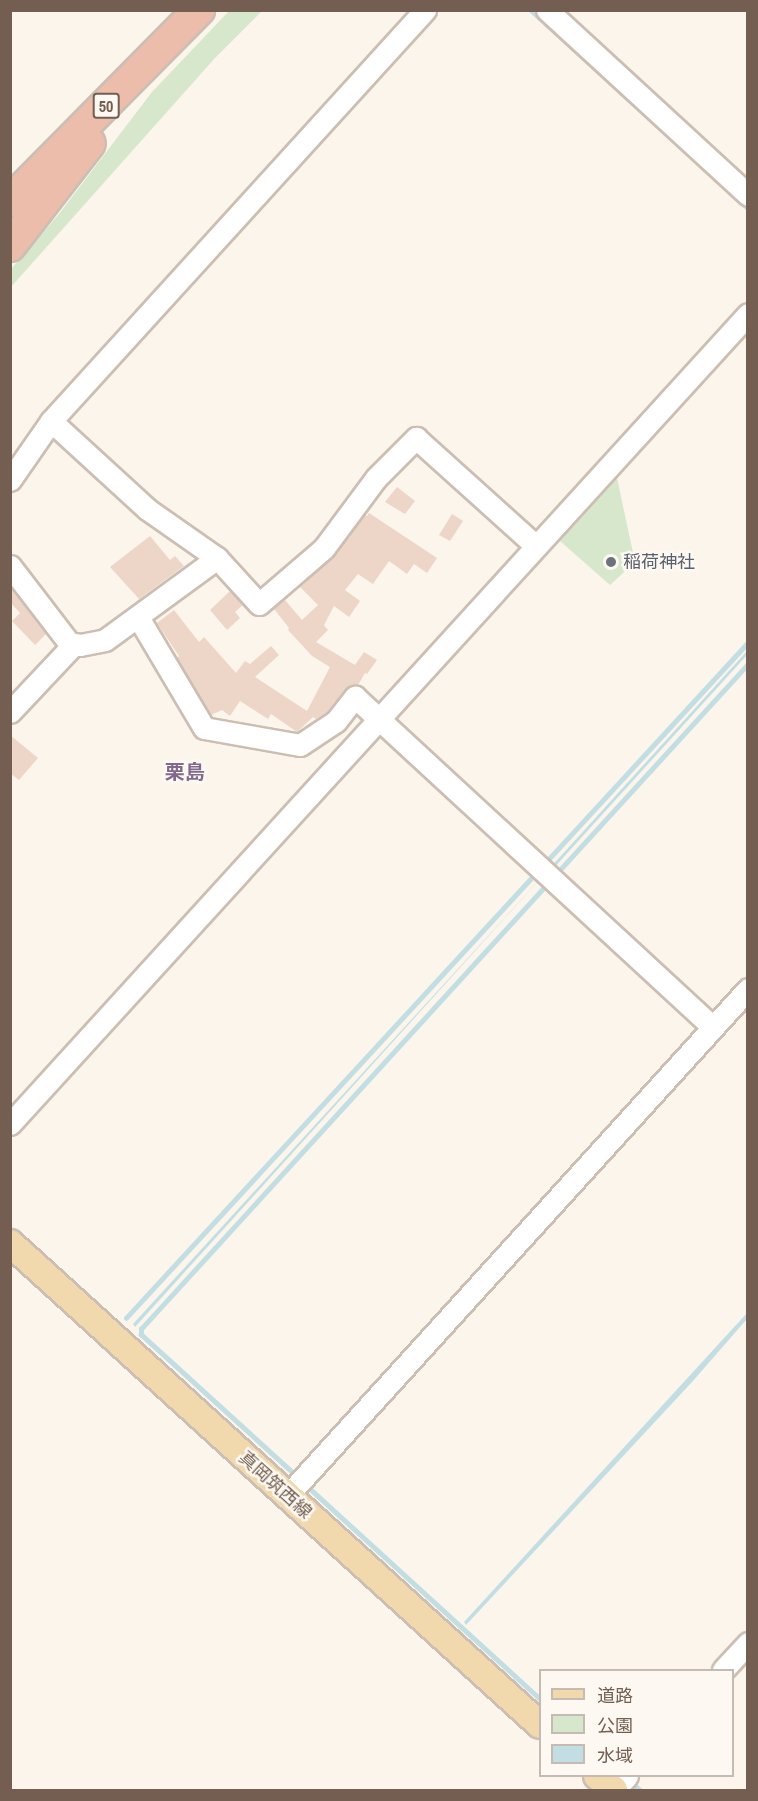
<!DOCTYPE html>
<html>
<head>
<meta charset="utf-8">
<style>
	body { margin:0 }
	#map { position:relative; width:758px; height:1801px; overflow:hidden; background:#fbf5ec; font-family:"Archivo Narrow","Noto Sans JP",sans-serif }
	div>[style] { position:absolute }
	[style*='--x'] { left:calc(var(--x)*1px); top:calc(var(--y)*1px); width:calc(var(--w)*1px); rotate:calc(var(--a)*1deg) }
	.green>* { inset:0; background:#d7e7cc }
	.water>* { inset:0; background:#c2dee2 }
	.stream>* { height:4.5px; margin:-2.25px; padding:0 2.25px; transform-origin:2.25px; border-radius:2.25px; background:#c2dee2 }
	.building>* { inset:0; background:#edd6c7 }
	.roads { filter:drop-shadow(2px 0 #ccbeb3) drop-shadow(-2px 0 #ccbeb3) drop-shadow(0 2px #ccbeb3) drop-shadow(0 -2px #ccbeb3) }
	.minor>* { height:21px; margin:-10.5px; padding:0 10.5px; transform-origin:10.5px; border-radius:10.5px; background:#fff }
	.major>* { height:26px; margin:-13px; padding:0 13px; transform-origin:13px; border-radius:13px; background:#f1d8ad }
	.highway>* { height:30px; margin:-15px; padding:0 15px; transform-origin:15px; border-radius:15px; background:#edbdab }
	.dots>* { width:16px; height:16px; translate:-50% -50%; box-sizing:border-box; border:3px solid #fdf9f2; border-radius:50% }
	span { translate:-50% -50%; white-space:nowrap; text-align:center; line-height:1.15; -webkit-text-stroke:5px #fdf9f2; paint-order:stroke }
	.shield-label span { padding:2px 4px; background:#fdf9f2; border:2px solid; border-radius:4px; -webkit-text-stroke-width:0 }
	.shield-label { font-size:16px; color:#735e51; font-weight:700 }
	.worship-label { font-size:18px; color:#5b616d }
	.left { translate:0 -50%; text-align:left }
	.street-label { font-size:18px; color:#735e51 }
	.neighbourhood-label { font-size:20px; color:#826a8e; font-weight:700 }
	.frame { position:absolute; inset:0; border:12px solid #735e51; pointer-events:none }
	.legend { position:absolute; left:539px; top:1669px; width:195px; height:108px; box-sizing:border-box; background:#fdf9f2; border:2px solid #c6bbb2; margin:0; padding:8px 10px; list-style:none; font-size:18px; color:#735e51 }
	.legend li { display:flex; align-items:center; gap:12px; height:30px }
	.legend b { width:30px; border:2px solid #c6bbb2 }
</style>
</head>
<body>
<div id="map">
	<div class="green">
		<div style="clip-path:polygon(230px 10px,262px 11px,215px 58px,11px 287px,11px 269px,59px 214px,152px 92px)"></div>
		<div style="clip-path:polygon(617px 478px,635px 562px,610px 585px,560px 541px)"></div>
	</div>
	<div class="water">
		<div style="clip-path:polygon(528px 11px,533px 11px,747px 207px,747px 211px)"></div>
		<div style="clip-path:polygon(747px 651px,747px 655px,551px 871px,549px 869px)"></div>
		<div style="clip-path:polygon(541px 878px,135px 1327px,133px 1324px)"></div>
		<div style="clip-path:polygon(747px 1313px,747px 1319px,692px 1382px,466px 1625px,464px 1622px)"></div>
	</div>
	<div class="stream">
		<div style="--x:546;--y:862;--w:299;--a:-47.4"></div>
		<div style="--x:557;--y:873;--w:283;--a:-47.6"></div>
		<div style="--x:126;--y:1318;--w:604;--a:-47.35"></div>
		<div style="--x:294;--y:1474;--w:207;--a:-137.7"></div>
		<div style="--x:141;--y:1335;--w:6;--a:-90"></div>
		<div style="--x:141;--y:1329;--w:602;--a:-47.62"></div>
		<div style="--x:306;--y:1485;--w:317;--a:42.4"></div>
		<div style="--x:632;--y:1783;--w:11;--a:41"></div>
	</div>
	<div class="building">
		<div style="clip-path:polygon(397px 487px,415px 501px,405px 514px,385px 502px)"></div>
		<div style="clip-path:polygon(369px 513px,437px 558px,427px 573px,414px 564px,407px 574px,389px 561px,373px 584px,358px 574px,345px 590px,360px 601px,349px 617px,334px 606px,324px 625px,328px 630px,316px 642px,355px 665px,364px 652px,377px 660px,367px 674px,365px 673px,358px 685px,345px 689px,327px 712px,316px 719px,313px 717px,297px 732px,271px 714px,268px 719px,240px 701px,230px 716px,222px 710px,211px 715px,177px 658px,179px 656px,157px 623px,174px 610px,199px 642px,204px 637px,236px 673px,245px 661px,250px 664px,271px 646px,279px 655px,255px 677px,307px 711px,330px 667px,312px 656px,288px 630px,289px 628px,274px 609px,285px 600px,302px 620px,318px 605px,299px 586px,333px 557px,364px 515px,367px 516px)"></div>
		<div style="clip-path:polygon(452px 514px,463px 521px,450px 541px,439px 535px)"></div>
		<div style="clip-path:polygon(150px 536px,170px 560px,175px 556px,184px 566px,139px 599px,110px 567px)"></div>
		<div style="clip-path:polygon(11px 589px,46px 634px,35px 645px,12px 621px,20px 613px,10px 602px)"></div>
		<div style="clip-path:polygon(230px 591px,243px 605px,235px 612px,240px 618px,227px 630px,210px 610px)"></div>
		<div style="clip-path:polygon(10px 735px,38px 758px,19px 780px,10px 773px)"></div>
	</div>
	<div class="roads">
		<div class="minor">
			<div style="--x:547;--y:10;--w:273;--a:42.6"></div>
			<div style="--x:51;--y:421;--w:130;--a:42.5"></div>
			<div style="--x:147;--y:509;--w:85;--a:35"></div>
			<div style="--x:217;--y:558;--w:62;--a:47.6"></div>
			<div style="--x:259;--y:604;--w:86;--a:-40.7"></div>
			<div style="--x:324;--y:548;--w:87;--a:-53.4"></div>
			<div style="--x:376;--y:478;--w:57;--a:-45"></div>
			<div style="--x:416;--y:438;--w:161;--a:42"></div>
			<div style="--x:10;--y:480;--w:72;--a:-55.2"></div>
			<div style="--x:51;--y:421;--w:556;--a:-47.7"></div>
			<div style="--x:10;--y:566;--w:97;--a:52.5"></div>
			<div style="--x:69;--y:643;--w:11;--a:10"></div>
			<div style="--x:80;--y:645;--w:25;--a:-11"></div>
			<div style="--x:105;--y:640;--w:139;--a:-36.2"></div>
			<div style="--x:138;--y:617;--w:129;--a:59.3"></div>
			<div style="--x:204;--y:728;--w:97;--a:10"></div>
			<div style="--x:300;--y:745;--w:43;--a:-33.7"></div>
			<div style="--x:336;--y:721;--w:31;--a:-52"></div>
			<div style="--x:355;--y:697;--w:487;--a:42.7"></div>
			<div style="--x:10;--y:712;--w:93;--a:-46.7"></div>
			<div style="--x:10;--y:1124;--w:1096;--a:-47.66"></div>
			<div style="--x:287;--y:1496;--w:685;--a:-47.72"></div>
			<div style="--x:723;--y:1670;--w:37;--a:-47"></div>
			<div style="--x:614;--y:1790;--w:19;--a:-47"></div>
		</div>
		<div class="major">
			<div style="--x:10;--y:1243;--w:716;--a:42.28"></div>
			<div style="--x:597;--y:1776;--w:22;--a:39"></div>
		</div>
		<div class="highway">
			<div style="--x:10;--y:201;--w:269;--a:-45.3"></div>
			<div style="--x:10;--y:246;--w:130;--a:-52.2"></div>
		</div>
	</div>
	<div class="dots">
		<div style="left:611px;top:562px;background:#6b7280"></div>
	</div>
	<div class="shield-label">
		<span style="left:106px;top:106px">50</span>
	</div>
	<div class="worship-label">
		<span class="left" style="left:623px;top:562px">稲荷神社</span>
	</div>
	<div class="street-label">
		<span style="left:275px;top:1485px;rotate:42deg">真岡筑西線</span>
	</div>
	<div class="neighbourhood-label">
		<span style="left:185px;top:771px">栗島</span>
	</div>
	<div class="frame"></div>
	<ul class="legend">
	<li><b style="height:8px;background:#f1d8ad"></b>道路</li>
	<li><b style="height:16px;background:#d7e7cc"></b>公園</li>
	<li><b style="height:16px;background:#c2dee2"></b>水域</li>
	</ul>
</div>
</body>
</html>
